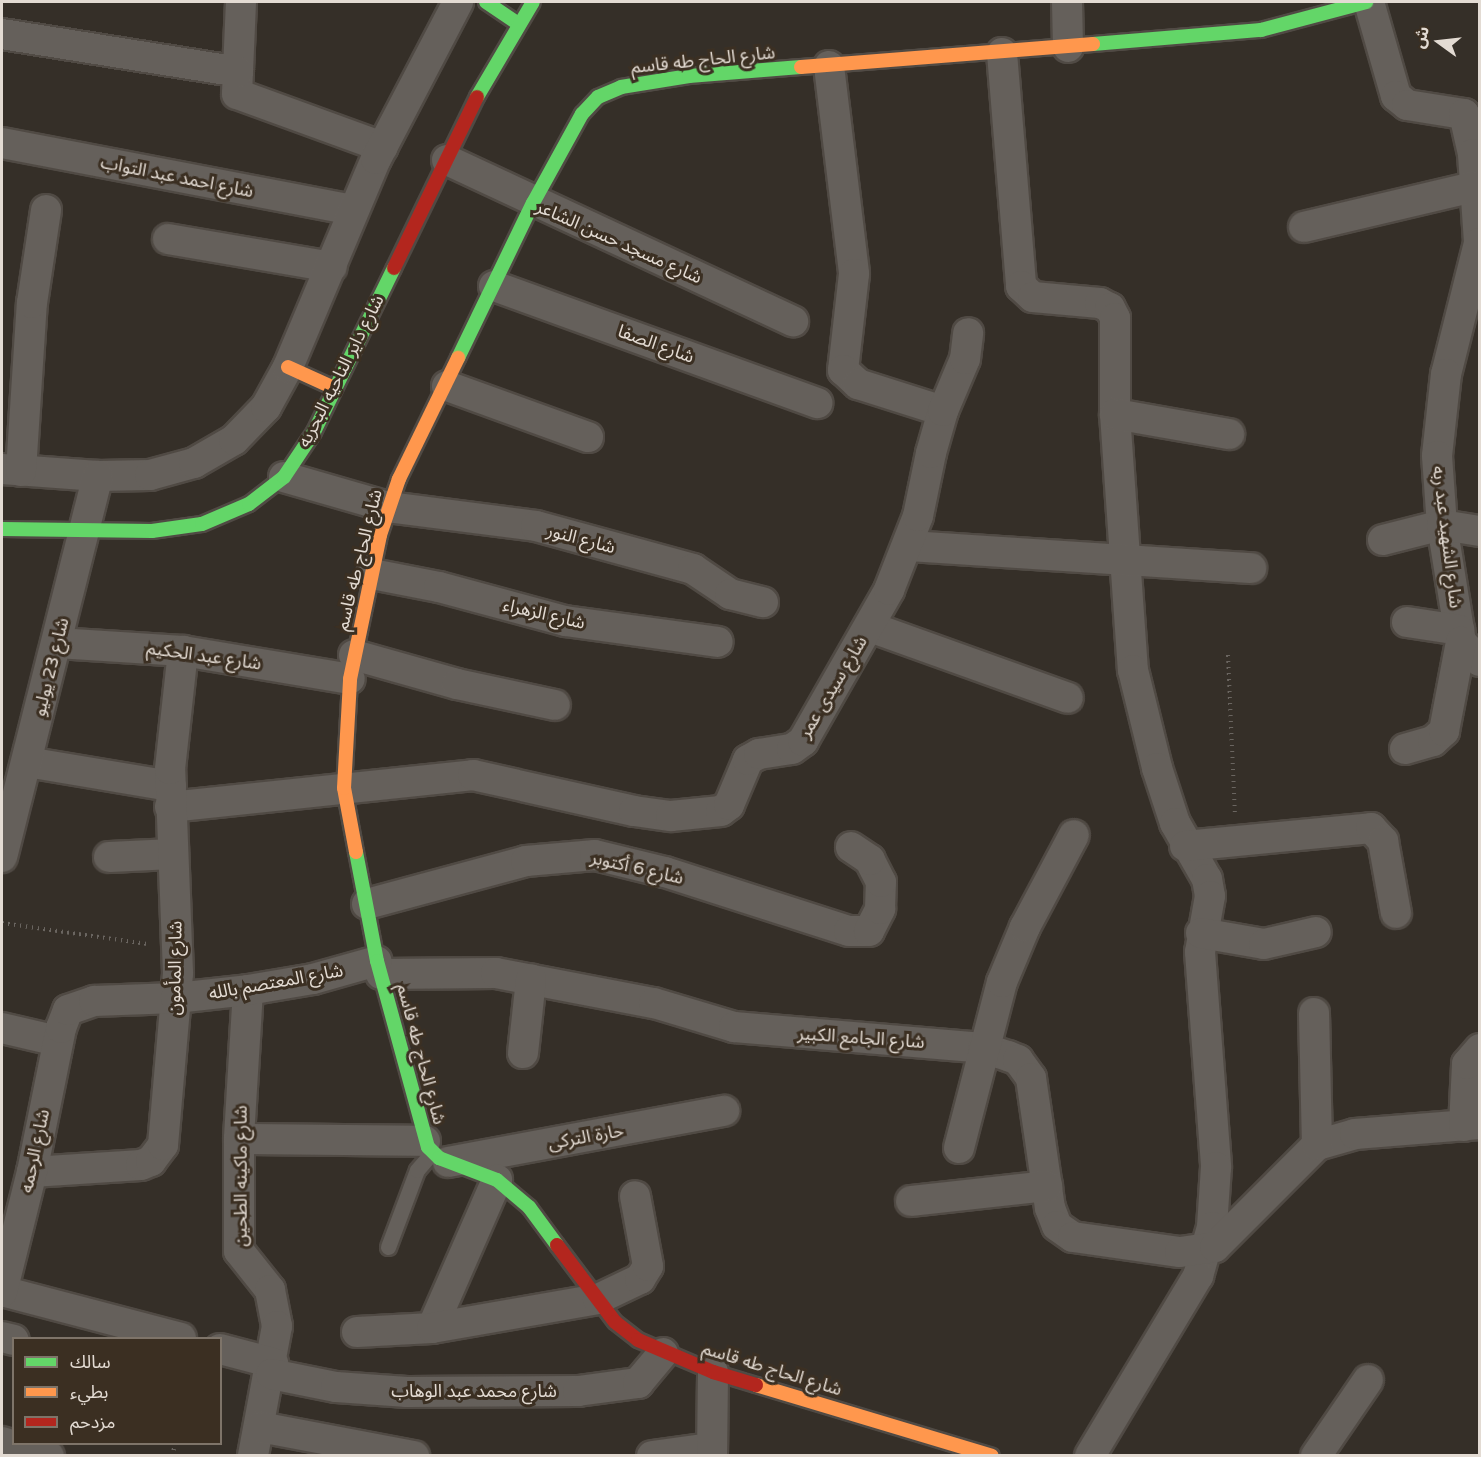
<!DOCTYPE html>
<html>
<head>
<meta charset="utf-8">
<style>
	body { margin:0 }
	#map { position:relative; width:1481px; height:1457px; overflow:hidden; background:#352f28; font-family:"Varela Round","Noto Sans Arabic",sans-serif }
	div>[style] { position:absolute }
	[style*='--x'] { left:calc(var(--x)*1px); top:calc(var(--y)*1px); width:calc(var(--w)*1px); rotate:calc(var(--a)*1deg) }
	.path>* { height:4px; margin-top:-2px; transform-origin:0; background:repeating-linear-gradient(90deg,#6a6560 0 1.5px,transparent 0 6px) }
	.roads { filter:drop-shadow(2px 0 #504a44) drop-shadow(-2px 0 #504a44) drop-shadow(0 2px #504a44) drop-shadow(0 -2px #504a44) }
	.lane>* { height:15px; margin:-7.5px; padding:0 7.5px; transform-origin:7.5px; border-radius:7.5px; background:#65605b }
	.street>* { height:30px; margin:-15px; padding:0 15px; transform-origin:15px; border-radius:15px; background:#65605b }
	.fast>* { height:14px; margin:-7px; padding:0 7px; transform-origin:7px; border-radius:7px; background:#63d668 }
	.slow>* { height:14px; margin:-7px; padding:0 7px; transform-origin:7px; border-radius:7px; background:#ff974d }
	.jam>* { height:14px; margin:-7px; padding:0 7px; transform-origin:7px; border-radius:7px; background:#b3261e }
	span { translate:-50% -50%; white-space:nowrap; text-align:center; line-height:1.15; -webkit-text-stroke:6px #3b2f22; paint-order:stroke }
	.street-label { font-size:18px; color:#e3dbd3 }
	.frame { position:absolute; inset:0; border:3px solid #e3dbd3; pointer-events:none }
	.legend { position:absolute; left:12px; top:1337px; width:210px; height:108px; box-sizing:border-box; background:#3b2f22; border:2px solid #7e7469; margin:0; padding:8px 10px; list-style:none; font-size:18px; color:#e3dbd3 }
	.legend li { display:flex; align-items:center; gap:12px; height:30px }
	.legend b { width:30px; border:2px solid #7e7469 }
	.north { position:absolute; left:1409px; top:12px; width:60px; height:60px; -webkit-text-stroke:4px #3b2f22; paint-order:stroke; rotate:285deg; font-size:16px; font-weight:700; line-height:24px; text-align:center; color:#e3dbd3 }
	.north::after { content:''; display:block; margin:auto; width:21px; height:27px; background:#e3dbd3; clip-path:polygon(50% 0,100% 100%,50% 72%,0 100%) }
</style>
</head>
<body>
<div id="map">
	<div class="path">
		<div style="--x:1228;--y:655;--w:158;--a:87.5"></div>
		<div style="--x:2;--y:923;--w:147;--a:8.2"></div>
		<div style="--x:172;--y:1456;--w:12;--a:-76"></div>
	</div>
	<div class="roads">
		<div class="lane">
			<div style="--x:388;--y:1247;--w:82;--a:-69.4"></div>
			<div style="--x:417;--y:1170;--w:23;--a:-49"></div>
		</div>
		<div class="street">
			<div style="--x:241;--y:2;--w:92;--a:92.5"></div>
			<div style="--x:237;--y:94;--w:155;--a:20"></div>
			<div style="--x:1067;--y:2;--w:45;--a:88.7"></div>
			<div style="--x:1369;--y:2;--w:98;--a:74"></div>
			<div style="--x:1396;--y:96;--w:14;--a:39"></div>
			<div style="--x:1407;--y:105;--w:58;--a:9"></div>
			<div style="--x:1464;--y:114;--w:41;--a:77.3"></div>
			<div style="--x:1473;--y:154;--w:89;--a:86.1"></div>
			<div style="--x:1479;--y:243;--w:135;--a:104.1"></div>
			<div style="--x:1446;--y:374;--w:82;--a:96.3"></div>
			<div style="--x:1437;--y:456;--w:69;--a:85.9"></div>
			<div style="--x:1442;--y:525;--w:119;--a:80.8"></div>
			<div style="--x:1461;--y:642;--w:27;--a:45"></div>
			<div style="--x:2;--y:34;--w:239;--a:9.1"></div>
			<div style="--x:1002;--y:53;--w:234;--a:85.3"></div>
			<div style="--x:1021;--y:286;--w:16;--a:43"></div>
			<div style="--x:1033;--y:297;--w:67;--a:5.1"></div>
			<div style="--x:1100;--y:303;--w:11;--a:27"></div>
			<div style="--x:1110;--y:308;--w:11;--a:63"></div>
			<div style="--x:1115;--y:318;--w:96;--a:90"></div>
			<div style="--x:1115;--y:414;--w:257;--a:86"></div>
			<div style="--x:1133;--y:670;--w:101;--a:76.2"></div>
			<div style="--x:1157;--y:768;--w:58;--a:71.9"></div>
			<div style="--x:1175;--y:823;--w:64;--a:60.3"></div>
			<div style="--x:1207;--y:879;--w:17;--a:80"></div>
			<div style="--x:1210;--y:896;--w:57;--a:100.1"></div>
			<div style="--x:1200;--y:952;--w:216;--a:85.7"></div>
			<div style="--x:1216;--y:1167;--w:60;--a:93.8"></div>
			<div style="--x:1212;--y:1227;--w:51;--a:105.9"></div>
			<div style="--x:1198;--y:1276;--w:210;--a:121"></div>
			<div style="--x:829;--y:66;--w:209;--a:83.1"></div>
			<div style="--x:854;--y:274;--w:97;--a:96.5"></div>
			<div style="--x:843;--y:370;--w:21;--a:43"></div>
			<div style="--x:858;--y:384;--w:89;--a:17.6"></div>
			<div style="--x:2;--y:143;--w:357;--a:10.8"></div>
			<div style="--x:447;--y:160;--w:382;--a:25"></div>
			<div style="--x:1304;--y:227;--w:178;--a:-13.3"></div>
			<div style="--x:168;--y:239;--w:166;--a:9.7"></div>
			<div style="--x:494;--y:286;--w:344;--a:19.9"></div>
			<div style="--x:447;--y:386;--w:150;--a:19.9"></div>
			<div style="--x:1115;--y:414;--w:116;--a:10"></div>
			<div style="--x:2;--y:469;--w:96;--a:4.2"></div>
			<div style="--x:98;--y:476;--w:52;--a:-1.1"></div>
			<div style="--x:150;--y:475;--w:46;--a:-15.3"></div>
			<div style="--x:194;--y:463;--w:46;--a:-29.9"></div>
			<div style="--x:234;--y:440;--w:46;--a:-45.9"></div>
			<div style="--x:266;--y:407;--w:46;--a:-61.2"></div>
			<div style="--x:288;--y:367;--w:226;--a:-67.1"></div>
			<div style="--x:376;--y:159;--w:177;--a:-62.4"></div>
			<div style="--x:21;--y:471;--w:168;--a:-86.3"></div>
			<div style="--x:32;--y:303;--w:94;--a:-81.4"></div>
			<div style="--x:284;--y:477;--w:108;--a:16.1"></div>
			<div style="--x:388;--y:507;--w:149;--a:7.3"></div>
			<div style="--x:536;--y:526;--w:163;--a:15.3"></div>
			<div style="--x:693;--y:569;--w:45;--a:34"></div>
			<div style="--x:730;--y:594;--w:34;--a:14"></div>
			<div style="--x:1383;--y:540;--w:61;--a:-14.3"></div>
			<div style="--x:1442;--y:525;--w:38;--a:9"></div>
			<div style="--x:909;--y:546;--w:343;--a:3.7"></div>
			<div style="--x:372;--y:574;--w:68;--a:11"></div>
			<div style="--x:439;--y:587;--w:131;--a:15.1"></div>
			<div style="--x:565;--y:621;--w:154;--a:7.8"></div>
			<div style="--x:1407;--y:622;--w:53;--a:8.7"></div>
			<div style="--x:870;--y:627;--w:210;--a:19.7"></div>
			<div style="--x:57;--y:643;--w:126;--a:3.6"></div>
			<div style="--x:183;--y:651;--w:169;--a:9.5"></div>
			<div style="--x:354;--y:655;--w:107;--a:15.7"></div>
			<div style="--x:457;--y:684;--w:100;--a:12.1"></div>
			<div style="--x:1405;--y:749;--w:29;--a:-16"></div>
			<div style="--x:1433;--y:741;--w:15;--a:-42"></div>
			<div style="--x:1444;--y:731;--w:91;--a:-79.2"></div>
			<div style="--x:27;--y:762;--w:146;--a:9.5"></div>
			<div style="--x:170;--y:807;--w:305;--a:-6"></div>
			<div style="--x:473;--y:775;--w:165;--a:12.6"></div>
			<div style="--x:634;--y:811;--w:37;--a:8"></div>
			<div style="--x:671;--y:816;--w:50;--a:-5.7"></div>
			<div style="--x:721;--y:811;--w:10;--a:-37"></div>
			<div style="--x:729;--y:805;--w:49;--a:-67.1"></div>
			<div style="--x:748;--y:760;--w:13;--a:-29"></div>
			<div style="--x:759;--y:754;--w:33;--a:-9"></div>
			<div style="--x:792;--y:749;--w:14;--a:-36"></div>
			<div style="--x:803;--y:741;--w:174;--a:-60.3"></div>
			<div style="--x:889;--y:590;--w:79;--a:-68.6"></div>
			<div style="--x:918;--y:516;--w:64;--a:-78.3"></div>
			<div style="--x:931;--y:453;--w:44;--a:-74.1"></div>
			<div style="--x:943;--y:411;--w:56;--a:-67.1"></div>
			<div style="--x:965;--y:359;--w:26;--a:-83"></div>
			<div style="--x:1185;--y:846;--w:187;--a:-5.5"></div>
			<div style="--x:1371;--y:828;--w:18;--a:47"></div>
			<div style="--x:1383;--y:841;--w:73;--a:79.8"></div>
			<div style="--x:2;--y:857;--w:393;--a:-75.9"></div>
			<div style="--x:109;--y:857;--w:64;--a:-2.7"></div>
			<div style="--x:367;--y:904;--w:165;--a:-15.1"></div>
			<div style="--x:526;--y:861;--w:69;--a:-5"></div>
			<div style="--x:595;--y:855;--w:72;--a:13.7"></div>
			<div style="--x:665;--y:872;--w:193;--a:17.8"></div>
			<div style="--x:849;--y:931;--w:20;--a:0"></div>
			<div style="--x:869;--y:931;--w:25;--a:-63"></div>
			<div style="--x:880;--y:909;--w:27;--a:-88"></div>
			<div style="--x:881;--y:882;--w:25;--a:-117"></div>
			<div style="--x:870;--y:860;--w:23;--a:-146"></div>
			<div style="--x:1201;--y:933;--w:64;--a:9.9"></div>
			<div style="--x:1264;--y:944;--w:53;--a:-13"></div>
			<div style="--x:381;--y:974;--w:115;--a:-0.5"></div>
			<div style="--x:496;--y:973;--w:161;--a:10.8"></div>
			<div style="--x:654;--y:1003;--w:84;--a:16.7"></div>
			<div style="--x:734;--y:1027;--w:250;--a:4.8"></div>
			<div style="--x:983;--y:1048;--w:26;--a:18"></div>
			<div style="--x:1008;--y:1056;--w:11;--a:22"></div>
			<div style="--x:1018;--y:1060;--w:22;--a:54"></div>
			<div style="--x:1031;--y:1078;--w:131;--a:81.7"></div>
			<div style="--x:1050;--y:1208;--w:19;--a:69"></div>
			<div style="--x:1057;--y:1226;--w:19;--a:35"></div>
			<div style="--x:1073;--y:1237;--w:108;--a:8"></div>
			<div style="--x:1180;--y:1252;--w:35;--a:-8"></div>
			<div style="--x:1215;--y:1247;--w:144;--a:-45"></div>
			<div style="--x:1317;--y:1145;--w:40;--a:-16"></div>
			<div style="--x:1355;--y:1134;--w:125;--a:-4.6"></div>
			<div style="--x:248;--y:990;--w:149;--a:93.5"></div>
			<div style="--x:239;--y:1139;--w:112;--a:90"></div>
			<div style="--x:239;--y:1251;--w:50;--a:51.5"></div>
			<div style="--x:270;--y:1290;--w:37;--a:79"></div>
			<div style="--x:277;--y:1326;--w:132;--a:100.5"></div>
			<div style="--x:1314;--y:1013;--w:132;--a:88.7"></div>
			<div style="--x:2;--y:1028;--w:57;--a:13.1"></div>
			<div style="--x:523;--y:1053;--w:74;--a:-83.8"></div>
			<div style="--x:1464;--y:1126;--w:62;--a:-87.2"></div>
			<div style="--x:1467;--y:1064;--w:20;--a:-49"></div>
			<div style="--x:239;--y:1139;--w:186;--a:0.6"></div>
			<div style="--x:959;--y:1148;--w:171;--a:-75.5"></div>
			<div style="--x:1002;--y:982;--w:60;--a:-67.3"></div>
			<div style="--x:1025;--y:927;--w:104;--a:-62"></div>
			<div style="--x:448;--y:1162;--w:281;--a:-10.5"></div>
			<div style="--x:32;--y:1172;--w:109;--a:-3.7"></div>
			<div style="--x:141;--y:1165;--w:11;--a:-22"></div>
			<div style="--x:151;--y:1161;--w:20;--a:-53"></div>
			<div style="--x:163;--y:1145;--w:173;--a:-85"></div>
			<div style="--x:178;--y:973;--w:204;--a:-92.2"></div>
			<div style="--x:170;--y:769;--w:119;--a:-83.7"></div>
			<div style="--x:911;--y:1201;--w:137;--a:-6.3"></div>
			<div style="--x:2;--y:1291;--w:185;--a:14.7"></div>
			<div style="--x:2;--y:1292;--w:124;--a:-76"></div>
			<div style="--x:32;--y:1172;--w:147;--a:-78.6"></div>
			<div style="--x:61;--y:1028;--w:19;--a:-69"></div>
			<div style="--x:68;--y:1010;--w:28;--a:-19"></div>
			<div style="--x:94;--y:1001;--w:82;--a:-2.1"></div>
			<div style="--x:176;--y:998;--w:72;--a:-6.3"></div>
			<div style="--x:248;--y:990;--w:66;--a:-9.6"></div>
			<div style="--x:313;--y:979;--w:66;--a:-15.7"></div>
			<div style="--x:432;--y:1328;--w:162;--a:-66.3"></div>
			<div style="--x:357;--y:1332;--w:75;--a:-3.1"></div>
			<div style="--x:432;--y:1328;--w:169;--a:-9.9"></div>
			<div style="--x:598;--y:1299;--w:47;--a:-25.5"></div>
			<div style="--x:640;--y:1279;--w:15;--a:-58"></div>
			<div style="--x:648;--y:1266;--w:71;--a:-100.5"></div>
			<div style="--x:2;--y:1337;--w:12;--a:14"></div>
			<div style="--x:220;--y:1349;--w:55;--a:14.8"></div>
			<div style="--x:271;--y:1374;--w:66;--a:11.3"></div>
			<div style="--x:336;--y:1387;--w:71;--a:4"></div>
			<div style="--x:407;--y:1392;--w:171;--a:-0.3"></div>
			<div style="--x:578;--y:1391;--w:61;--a:-7.6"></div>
			<div style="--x:638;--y:1383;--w:39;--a:-50"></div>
			<div style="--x:260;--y:1427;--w:157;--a:10.7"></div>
			<div style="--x:2;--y:1442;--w:49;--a:16.6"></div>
			<div style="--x:652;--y:1456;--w:60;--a:-7.7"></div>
			<div style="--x:712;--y:1456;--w:84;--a:-89.3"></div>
			<div style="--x:1316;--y:1456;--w:92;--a:-55.6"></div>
		</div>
		<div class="fast">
			<div style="--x:486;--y:2;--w:37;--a:34"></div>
			<div style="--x:1093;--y:44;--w:169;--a:-4.8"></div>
			<div style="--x:1261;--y:30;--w:109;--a:-14.9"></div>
			<div style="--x:477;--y:97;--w:110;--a:-59.5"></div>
			<div style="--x:458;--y:358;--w:172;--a:-64.2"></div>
			<div style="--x:533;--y:203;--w:102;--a:-61.2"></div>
			<div style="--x:582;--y:114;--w:23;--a:-47"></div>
			<div style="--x:598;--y:97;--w:25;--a:-23"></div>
			<div style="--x:621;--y:87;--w:69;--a:-9.2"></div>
			<div style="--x:689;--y:76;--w:112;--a:-4.6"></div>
			<div style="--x:2;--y:529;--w:150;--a:0.8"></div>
			<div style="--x:152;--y:531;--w:50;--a:-8"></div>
			<div style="--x:202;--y:524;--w:51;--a:-23.1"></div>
			<div style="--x:249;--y:504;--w:44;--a:-37.6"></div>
			<div style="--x:284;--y:477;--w:54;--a:-56.3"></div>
			<div style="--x:314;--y:432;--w:182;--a:-64"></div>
			<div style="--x:356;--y:852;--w:111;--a:79.1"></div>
			<div style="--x:377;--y:961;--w:193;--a:74.7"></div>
			<div style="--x:428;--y:1147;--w:16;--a:45"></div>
			<div style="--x:439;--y:1158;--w:62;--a:20.8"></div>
			<div style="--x:497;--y:1180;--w:42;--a:40.2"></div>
			<div style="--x:529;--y:1207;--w:47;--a:53.6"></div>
		</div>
		<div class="slow">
			<div style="--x:801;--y:67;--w:293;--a:-4.5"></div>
			<div style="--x:288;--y:367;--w:51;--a:24.5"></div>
			<div style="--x:356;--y:852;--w:65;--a:-100.6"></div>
			<div style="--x:344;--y:788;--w:109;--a:-86.8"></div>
			<div style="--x:350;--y:679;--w:147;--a:-78.2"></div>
			<div style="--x:380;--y:535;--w:59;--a:-71.3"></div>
			<div style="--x:399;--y:479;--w:135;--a:-64"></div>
			<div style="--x:756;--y:1385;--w:246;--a:16.7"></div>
		</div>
		<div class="jam">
			<div style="--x:394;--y:268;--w:190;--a:-64.1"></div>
			<div style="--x:557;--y:1245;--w:96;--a:53"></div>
			<div style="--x:615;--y:1322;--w:29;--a:38"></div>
			<div style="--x:638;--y:1340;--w:82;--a:23.1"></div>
			<div style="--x:713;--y:1372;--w:45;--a:16.8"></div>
		</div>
	</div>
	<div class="street-label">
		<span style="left:703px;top:60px;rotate:-6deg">شارع الحاج طه قاسم</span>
		<span style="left:177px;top:177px;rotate:11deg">شارع احمد عبد التواب</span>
		<span style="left:619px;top:242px;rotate:24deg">شارع مسجد حسن الشاعر</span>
		<span style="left:656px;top:344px;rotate:20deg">شارع الصفا</span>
		<span style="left:341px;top:371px;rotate:-63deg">شارع داير الناحيه البحريه</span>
		<span style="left:1447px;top:537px;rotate:83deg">شارع الشهيد عبد ربه</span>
		<span style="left:581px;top:539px;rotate:15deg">شارع النور</span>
		<span style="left:359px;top:560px;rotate:-76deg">شارع الحاج طه قاسم</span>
		<span style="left:544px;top:614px;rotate:13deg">شارع الزهراء</span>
		<span style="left:204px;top:656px;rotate:8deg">شارع عبد الحكيم</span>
		<span style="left:51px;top:667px;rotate:-76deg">شارع 23 يوليو</span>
		<span style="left:833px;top:687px;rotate:-59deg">شارع سيدى عمر</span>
		<span style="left:637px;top:868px;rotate:13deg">شارع 6 أكتوبر</span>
		<span style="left:175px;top:968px;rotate:-89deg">شارع المأمون</span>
		<span style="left:276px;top:982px;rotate:-10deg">شارع المعتصم بالله</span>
		<span style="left:861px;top:1038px;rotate:4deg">شارع الجامع الكبير</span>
		<span style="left:421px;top:1054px;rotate:75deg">شارع الحاج طه قاسم</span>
		<span style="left:586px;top:1137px;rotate:-10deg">حارة التركى</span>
		<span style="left:35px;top:1151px;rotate:-78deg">شارع الرحمه</span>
		<span style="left:241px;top:1176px;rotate:-90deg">شارع ماكينه الطحين</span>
		<span style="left:772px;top:1369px;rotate:17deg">شارع الحاج طه قاسم</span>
		<span style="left:474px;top:1391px">شارع محمد عبد الوهاب</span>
	</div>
	<div class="frame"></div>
	<ul class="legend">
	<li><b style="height:8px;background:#63d668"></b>سالك</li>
	<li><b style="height:8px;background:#ff974d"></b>بطيء</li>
	<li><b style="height:8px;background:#b3261e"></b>مزدحم</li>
	</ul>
	<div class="north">ش</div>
</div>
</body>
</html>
